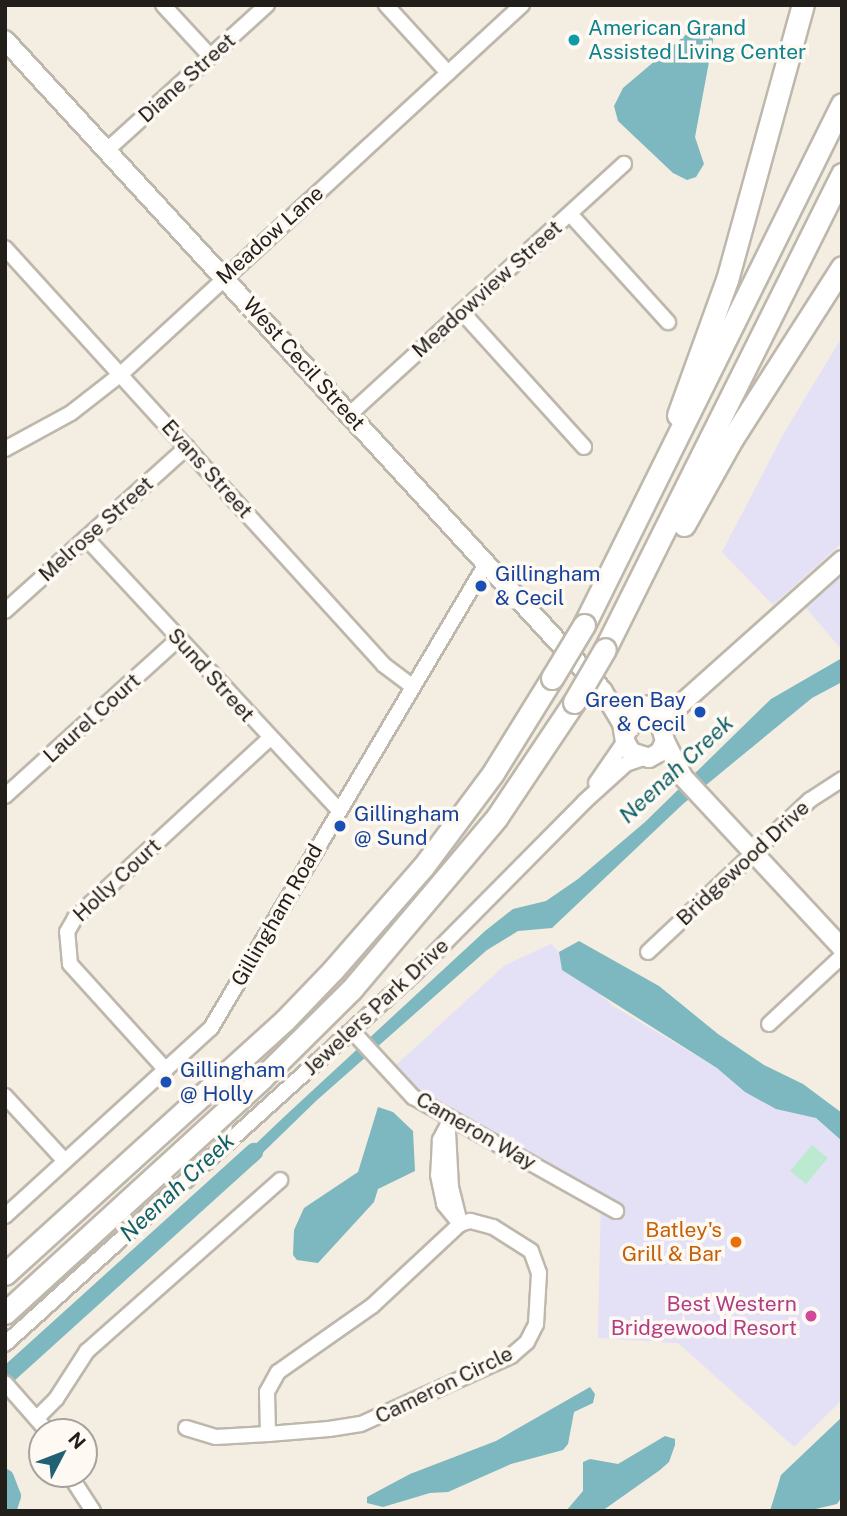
<!DOCTYPE html>
<html>
<head>
<meta charset="utf-8">
<style>
	body { margin:0 }
	#map { position:relative; width:847px; height:1516px; overflow:hidden; background:#f4ede1; font-family:"Public Sans",sans-serif }
	div>[style] { position:absolute }
	[style*='--x'] { left:calc(var(--x)*1px); top:calc(var(--y)*1px); width:calc(var(--w)*1px); rotate:calc(var(--a)*1deg) }
	.commercial>* { inset:0; background:#e4e0f6 }
	.green>* { inset:0; background:#bcead1 }
	.water>* { inset:0; background:#7db7bf }
	.river>* { height:18px; margin:-9px; padding:0 9px; transform-origin:9px; border-radius:9px; background:#7db7bf }
	.roads { filter:drop-shadow(2px 0 #beb7ac) drop-shadow(-2px 0 #beb7ac) drop-shadow(0 2px #beb7ac) drop-shadow(0 -2px #beb7ac) }
	.minor>* { height:14px; margin:-7px; padding:0 7px; transform-origin:7px; border-radius:7px; background:#fff }
	.major>* { height:18px; margin:-9px; padding:0 9px; transform-origin:9px; border-radius:9px; background:#fff }
	.highway>* { height:21px; margin:-10.5px; padding:0 10.5px; transform-origin:10.5px; border-radius:10.5px; background:#fff }
	.bridges { filter:drop-shadow(2px 0 #beb7ac) drop-shadow(-2px 0 #beb7ac) drop-shadow(0 2px #beb7ac) drop-shadow(0 -2px #beb7ac) }
	.highway-bridge>* { height:21px; margin:-10.5px; padding:0 10.5px; transform-origin:10.5px; border-radius:10.5px; background:#fff }
	.dots>* { width:19px; height:19px; translate:-50% -50%; box-sizing:border-box; border:4px solid #fefaf3; border-radius:50% }
	span { translate:-50% -50%; white-space:nowrap; text-align:center; line-height:1.15; -webkit-text-stroke:7px #fefaf3; paint-order:stroke }
	.culture-label { font-size:21px; color:#0d838f }
	.left { translate:0 -50%; text-align:left }
	.street-label { font-size:21px; color:#221f1b }
	.transit-label { font-size:21px; color:#164399 }
	.right { translate:-100% -50%; text-align:right }
	.food-label { font-size:21px; color:#c56008 }
	.hotel-label { font-size:21px; color:#b23c85 }
	.water-label { font-size:23px; color:#0f6169; font-style:italic }
	.frame { position:absolute; inset:0; border:7px solid #221f1b; pointer-events:none }
	.north { position:absolute; left:28px; top:1418px; width:70px; height:70px; box-sizing:border-box; background:#fefaf3; border:2px solid #a6a29d; border-radius:50%; rotate:48deg; font-size:19px; font-weight:700; line-height:28px; text-align:center; color:#221f1b }
	.north::after { content:''; display:block; margin:auto; width:24px; height:32px; background:#206176; clip-path:polygon(50% 0,100% 100%,50% 72%,0 100%) }
</style>
</head>
<body>
<div id="map">
	<div class="commercial">
		<div style="clip-path:polygon(842px 337px,842px 543px,773px 605px,722px 552px,784px 433px)"></div>
		<div style="clip-path:polygon(842px 576px,842px 650px,806px 608px)"></div>
		<div style="clip-path:polygon(551px 944px,559px 952px,562px 970px,587px 982px,613px 1006px,717px 1068px,761px 1101px,816px 1118px,842px 1141px,842px 1400px,794px 1447px,678px 1343px,598px 1338px,601px 1192px,416px 1092px,394px 1067px,505px 965px)"></div>
	</div>
	<div class="green">
		<div style="clip-path:polygon(812px 1145px,828px 1158px,806px 1184px,790px 1171px)"></div>
	</div>
	<div class="water">
		<div style="clip-path:polygon(716px 24px,695px 137px,704px 164px,696px 177px,687px 180px,673px 173px,618px 121px,614px 106px,623px 88px,689px 32px,696px 35px)"></div>
		<div style="clip-path:polygon(842px 658px,842px 682px,812px 698px,683px 804px,552px 928px,518px 931px,487px 950px,316px 1101px,245px 1170px,238px 1167px,242px 1157px,285px 1116px,485px 931px,513px 909px,546px 901px,578px 879px,645px 822px,771px 699px)"></div>
		<div style="clip-path:polygon(579px 941px,659px 986px,718px 1034px,764px 1065px,803px 1084px,842px 1113px,842px 1141px,816px 1118px,776px 1109px,745px 1092px,717px 1068px,562px 970px,559px 952px)"></div>
		<div style="clip-path:polygon(378px 1107px,393px 1112px,413px 1131px,415px 1171px,378px 1189px,374px 1202px,318px 1263px,297px 1260px,293px 1255px,294px 1230px,304px 1208px,358px 1172px)"></div>
		<div style="clip-path:polygon(590px 1387px,595px 1394px,593px 1403px,574px 1412px,568px 1444px,563px 1450px,511px 1464px,448px 1492px,430px 1493px,383px 1507px,367px 1503px,367px 1497px,410px 1474px,496px 1441px)"></div>
		<div style="clip-path:polygon(842px 1417px,842px 1497px,837px 1504px,807px 1511px,770px 1511px,781px 1475px)"></div>
		<div style="clip-path:polygon(665px 1436px,675px 1439px,675px 1445px,669px 1462px,660px 1470px,602px 1511px,566px 1511px,583px 1491px,583px 1462px,590px 1459px,618px 1464px)"></div>
	</div>
	<div class="river">
		<div style="--x:5;--y:1377;--w:336;--a:-42.1"></div>
		<div style="--x:5;--y:1478;--w:19;--a:69"></div>
		<div style="--x:12;--y:1496;--w:16;--a:108"></div>
	</div>
	<div class="roads">
		<div class="minor">
			<div style="--x:163;--y:5;--w:69;--a:47.3"></div>
			<div style="--x:386;--y:5;--w:92;--a:47.6"></div>
			<div style="--x:107;--y:150;--w:216;--a:-42.2"></div>
			<div style="--x:570;--y:214;--w:146;--a:47.8"></div>
			<div style="--x:5;--y:248;--w:563;--a:47.73"></div>
			<div style="--x:384;--y:665;--w:35;--a:37"></div>
			<div style="--x:462;--y:312;--w:182;--a:47.9"></div>
			<div style="--x:350;--y:414;--w:371;--a:-42.4"></div>
			<div style="--x:5;--y:449;--w:75;--a:-28.6"></div>
			<div style="--x:71;--y:413;--w:63;--a:-38"></div>
			<div style="--x:121;--y:374;--w:545;--a:-42.62"></div>
			<div style="--x:86;--y:538;--w:371;--a:47.1"></div>
			<div style="--x:5;--y:611;--w:245;--a:-42"></div>
			<div style="--x:596;--y:783;--w:51;--a:-55.4"></div>
			<div style="--x:5;--y:796;--w:234;--a:-42.2"></div>
			<div style="--x:648;--y:952;--w:222;--a:-43.2"></div>
			<div style="--x:810;--y:800;--w:38;--a:-33"></div>
			<div style="--x:769;--y:1024;--w:100;--a:-43"></div>
			<div style="--x:352;--y:1031;--w:90;--a:47.3"></div>
			<div style="--x:413;--y:1097;--w:233;--a:29.3"></div>
			<div style="--x:166;--y:1070;--w:143;--a:-132.2"></div>
			<div style="--x:70;--y:964;--w:32;--a:-95"></div>
			<div style="--x:67;--y:932;--w:16;--a:-60"></div>
			<div style="--x:75;--y:918;--w:264;--a:-42.7"></div>
			<div style="--x:5;--y:1096;--w:88;--a:47.3"></div>
			<div style="--x:451;--y:1119;--w:24;--a:118"></div>
			<div style="--x:440;--y:1140;--w:35;--a:93"></div>
			<div style="--x:438;--y:1175;--w:30;--a:78"></div>
			<div style="--x:444;--y:1204;--w:26;--a:51"></div>
			<div style="--x:448;--y:1132;--w:55;--a:86.9"></div>
			<div style="--x:451;--y:1187;--w:38;--a:76"></div>
			<div style="--x:5;--y:1216;--w:279;--a:-42.4"></div>
			<div style="--x:211;--y:1028;--w:539;--a:-59.35"></div>
			<div style="--x:5;--y:1344;--w:550;--a:-42.13"></div>
			<div style="--x:413;--y:975;--w:243;--a:-45.3"></div>
			<div style="--x:584;--y:802;--w:57;--a:-42.1"></div>
			<div style="--x:626;--y:764;--w:18;--a:-19"></div>
			<div style="--x:5;--y:1383;--w:65;--a:48.7"></div>
			<div style="--x:37;--y:1418;--w:27;--a:-45"></div>
			<div style="--x:56;--y:1399;--w:57;--a:-57.1"></div>
			<div style="--x:87;--y:1351;--w:258;--a:-41.5"></div>
			<div style="--x:186;--y:1428;--w:31;--a:17"></div>
			<div style="--x:216;--y:1437;--w:52;--a:-3.3"></div>
			<div style="--x:268;--y:1434;--w:61;--a:-4.7"></div>
			<div style="--x:329;--y:1429;--w:32;--a:-9"></div>
			<div style="--x:361;--y:1424;--w:165;--a:-24.4"></div>
			<div style="--x:511;--y:1356;--w:21;--a:-41"></div>
			<div style="--x:527;--y:1342;--w:20;--a:-63"></div>
			<div style="--x:536;--y:1324;--w:51;--a:-86.6"></div>
			<div style="--x:539;--y:1273;--w:23;--a:-110"></div>
			<div style="--x:531;--y:1251;--w:45;--a:-147.7"></div>
			<div style="--x:493;--y:1227;--w:24;--a:-165"></div>
			<div style="--x:470;--y:1221;--w:10;--a:163"></div>
			<div style="--x:460;--y:1224;--w:120;--a:137"></div>
			<div style="--x:372;--y:1306;--w:115;--a:144.9"></div>
			<div style="--x:278;--y:1372;--w:23;--a:119"></div>
			<div style="--x:267;--y:1392;--w:42;--a:88.6"></div>
			<div style="--x:69;--y:1474;--w:44;--a:57"></div>
		</div>
		<div class="major">
			<div style="--x:5;--y:40;--w:883;--a:47.43"></div>
			<div style="--x:602;--y:690;--w:39;--a:59"></div>
			<div style="--x:622;--y:723;--w:18;--a:81"></div>
			<div style="--x:625;--y:741;--w:13;--a:61"></div>
			<div style="--x:631;--y:752;--w:19;--a:18"></div>
			<div style="--x:649;--y:758;--w:13;--a:-29"></div>
			<div style="--x:660;--y:752;--w:12;--a:-66"></div>
			<div style="--x:665;--y:741;--w:19;--a:-106"></div>
			<div style="--x:660;--y:723;--w:13;--a:-151"></div>
			<div style="--x:649;--y:717;--w:13;--a:171"></div>
			<div style="--x:636;--y:719;--w:19;--a:126"></div>
			<div style="--x:629;--y:705;--w:29;--a:2"></div>
			<div style="--x:649;--y:717;--w:33;--a:-21"></div>
			<div style="--x:680;--y:705;--w:217;--a:-41.8"></div>
			<div style="--x:665;--y:741;--w:40;--a:63.4"></div>
			<div style="--x:683;--y:777;--w:233;--a:47.1"></div>
		</div>
		<div class="highway">
			<div style="--x:678;--y:415;--w:144;--a:-70.1"></div>
			<div style="--x:727;--y:280;--w:285;--a:-74.6"></div>
			<div style="--x:684;--y:525;--w:98;--a:-60.8"></div>
			<div style="--x:732;--y:439;--w:204;--a:-57.4"></div>
			<div style="--x:584;--y:625;--w:581;--a:-63.66"></div>
			<div style="--x:605;--y:649;--w:531;--a:-63.48"></div>
			<div style="--x:5;--y:1274;--w:378;--a:-42.2"></div>
			<div style="--x:285;--y:1020;--w:69;--a:-46.2"></div>
			<div style="--x:333;--y:970;--w:137;--a:-48.9"></div>
			<div style="--x:423;--y:867;--w:117;--a:-53.3"></div>
			<div style="--x:493;--y:773;--w:112;--a:-58.2"></div>
			<div style="--x:5;--y:1313;--w:348;--a:-42.4"></div>
			<div style="--x:262;--y:1078;--w:125;--a:-44.7"></div>
			<div style="--x:351;--y:990;--w:226;--a:-49.8"></div>
			<div style="--x:497;--y:817;--w:138;--a:-56.2"></div>
		</div>
	</div>
	<div class="bridges">
		<div class="highway-bridge">
			<div style="--x:552;--y:678;--w:62;--a:-58.9"></div>
			<div style="--x:574;--y:702;--w:61;--a:-59.7"></div>
		</div>
	</div>
	<div class="dots">
		<div style="left:574px;top:40px;background:#0f9aa8"></div>
		<div style="left:481px;top:586px;background:#1a4fb4"></div>
		<div style="left:700px;top:712px;background:#1a4fb4"></div>
		<div style="left:340px;top:826px;background:#1a4fb4"></div>
		<div style="left:166px;top:1082px;background:#1a4fb4"></div>
		<div style="left:736px;top:1242px;background:#e8710a"></div>
		<div style="left:811px;top:1316px;background:#d1479c"></div>
	</div>
	<div class="culture-label">
		<span class="left" style="left:588px;top:40px">American Grand<br>Assisted Living Center</span>
	</div>
	<div class="street-label">
		<span style="left:187px;top:78px;rotate:-42deg">Diane Street</span>
		<span style="left:270px;top:235px;rotate:-42deg">Meadow Lane</span>
		<span style="left:487px;top:289px;rotate:-42deg">Meadowview Street</span>
		<span style="left:304px;top:364px;rotate:48deg">West Cecil Street</span>
		<span style="left:207px;top:469px;rotate:48deg">Evans Street</span>
		<span style="left:96px;top:529px;rotate:-42deg">Melrose Street</span>
		<span style="left:211px;top:675px;rotate:48deg">Sund Street</span>
		<span style="left:92px;top:718px;rotate:-42deg">Laurel Court</span>
		<span style="left:743px;top:863px;rotate:-43deg">Bridgewood Drive</span>
		<span style="left:117px;top:880px;rotate:-43deg">Holly Court</span>
		<span style="left:277px;top:915px;rotate:-60deg">Gillingham Road</span>
		<span style="left:376px;top:1007px;rotate:-43deg">Jewelers Park Drive</span>
		<span style="left:476px;top:1131px;rotate:30deg">Cameron Way</span>
		<span style="left:444px;top:1385px;rotate:-26deg">Cameron Circle</span>
	</div>
	<div class="transit-label">
		<span class="left" style="left:495px;top:586px">Gillingham<br>&amp; Cecil</span>
		<span class="right" style="left:686px;top:712px">Green Bay<br>&amp; Cecil</span>
		<span class="left" style="left:354px;top:826px">Gillingham<br>@ Sund</span>
		<span class="left" style="left:180px;top:1082px">Gillingham<br>@ Holly</span>
	</div>
	<div class="food-label">
		<span class="right" style="left:722px;top:1242px">Batley's<br>Grill &amp; Bar</span>
	</div>
	<div class="hotel-label">
		<span class="right" style="left:797px;top:1316px">Best Western<br>Bridgewood Resort</span>
	</div>
	<div class="water-label">
		<span style="left:676px;top:769px;rotate:-43deg">Neenah Creek</span>
		<span style="left:177px;top:1187px;rotate:-43deg">Neenah Creek</span>
	</div>
	<div class="frame"></div>
	<div class="north">N</div>
</div>
</body>
</html>
